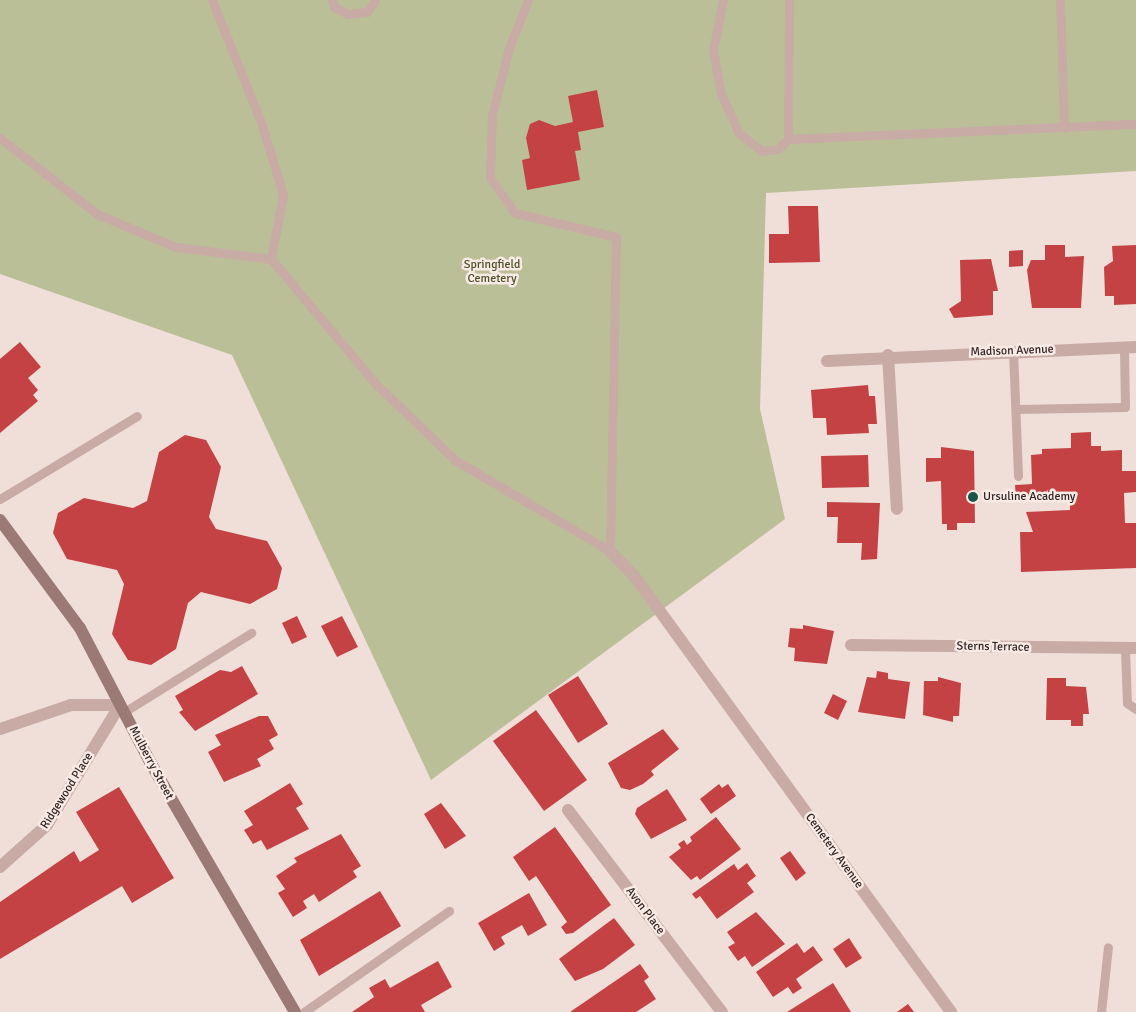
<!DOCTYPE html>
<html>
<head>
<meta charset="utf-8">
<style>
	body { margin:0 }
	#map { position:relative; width:1136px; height:1012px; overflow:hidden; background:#f0ded8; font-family:Signika,sans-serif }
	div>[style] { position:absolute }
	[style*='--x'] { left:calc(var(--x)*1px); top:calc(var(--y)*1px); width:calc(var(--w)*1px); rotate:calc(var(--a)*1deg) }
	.green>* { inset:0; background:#bbbf98 }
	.building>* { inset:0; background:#c44244 }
	.lane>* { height:9px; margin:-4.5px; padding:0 4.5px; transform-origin:4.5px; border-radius:4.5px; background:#c8aba4 }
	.street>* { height:12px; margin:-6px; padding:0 6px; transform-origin:6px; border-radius:6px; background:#c8aba4 }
	.secondary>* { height:12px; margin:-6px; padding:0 6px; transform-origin:6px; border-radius:6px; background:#9b7a76 }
	.dots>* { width:14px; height:14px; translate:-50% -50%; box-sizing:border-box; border:2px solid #f8eae4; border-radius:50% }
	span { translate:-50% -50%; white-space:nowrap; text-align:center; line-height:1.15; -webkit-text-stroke:5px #f8eae4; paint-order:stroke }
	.park-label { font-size:12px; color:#4c512a }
	.street-label { font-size:12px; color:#332626 }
	.poi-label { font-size:12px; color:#332626 }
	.left { translate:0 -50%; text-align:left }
</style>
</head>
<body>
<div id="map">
	<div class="green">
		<div style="clip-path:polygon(0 0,1136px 0,1136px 171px,766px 193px,760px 409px,785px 519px,431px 780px,232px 355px,0 274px)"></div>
	</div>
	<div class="building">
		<div style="clip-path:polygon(597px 90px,604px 127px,578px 132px,581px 150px,575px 151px,580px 180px,527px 190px,522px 160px,530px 158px,526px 138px,530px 124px,539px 120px,555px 126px,573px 122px,568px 96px)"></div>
		<div style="clip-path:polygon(788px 206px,818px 206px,820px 262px,769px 263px,769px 234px,789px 234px)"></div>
		<div style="clip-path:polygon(1045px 245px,1065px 245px,1065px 257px,1084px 256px,1081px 308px,1032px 308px,1027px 270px,1031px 260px,1045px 260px)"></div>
		<div style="clip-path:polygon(1136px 245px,1136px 304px,1114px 305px,1114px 296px,1105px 296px,1104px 267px,1113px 261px,1112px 246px)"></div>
		<div style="clip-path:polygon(1023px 250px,1023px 266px,1009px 267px,1009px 251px)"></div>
		<div style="clip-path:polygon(991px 259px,998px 291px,993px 291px,993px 315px,954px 318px,949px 309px,961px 301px,960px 260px)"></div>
		<div style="clip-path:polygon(20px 342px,41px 367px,28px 378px,38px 390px,33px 395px,38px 401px,0 433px,0 359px)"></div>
		<div style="clip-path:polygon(868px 385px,869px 396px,875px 396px,877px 424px,868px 424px,869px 433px,827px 435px,826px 418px,813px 418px,811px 390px)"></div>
		<div style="clip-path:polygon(1091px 432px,1091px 446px,1101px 446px,1101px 451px,1122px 450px,1122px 471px,1136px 471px,1136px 492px,1124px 493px,1125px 523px,1136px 523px,1136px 568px,1021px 572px,1020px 532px,1033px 532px,1026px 512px,1070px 510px,1070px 497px,1016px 499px,1015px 485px,1032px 484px,1031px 455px,1042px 454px,1042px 449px,1071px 448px,1071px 433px)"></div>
		<div style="clip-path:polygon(185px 435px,206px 440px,221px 467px,209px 517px,216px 529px,267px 541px,282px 568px,277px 589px,250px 604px,201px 592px,188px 603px,176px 649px,151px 665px,128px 660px,112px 634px,124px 584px,117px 570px,67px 559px,53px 533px,58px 513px,84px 498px,133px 508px,147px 501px,159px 452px)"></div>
		<div style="clip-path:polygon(941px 447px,974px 451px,975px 523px,957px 523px,957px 530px,947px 530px,947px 524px,942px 524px,941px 481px,926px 482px,926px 458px,941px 458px)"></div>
		<div style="clip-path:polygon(868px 455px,869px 487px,822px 488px,821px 456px)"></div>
		<div style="clip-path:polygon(827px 502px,880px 503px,877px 559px,861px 560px,862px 543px,837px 543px,838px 517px,827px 517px)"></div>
		<div style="clip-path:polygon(297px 616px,307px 637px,292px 644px,282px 623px)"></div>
		<div style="clip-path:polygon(342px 616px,358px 647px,337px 657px,321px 626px)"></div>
		<div style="clip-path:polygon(803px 625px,834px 631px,827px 664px,794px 661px,795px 648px,788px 647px,790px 628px,803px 629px)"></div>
		<div style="clip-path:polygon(242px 666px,258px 694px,195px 731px,179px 712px,183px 710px,175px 696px,220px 670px,231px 672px)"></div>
		<div style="clip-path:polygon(877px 671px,888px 673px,888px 679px,910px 682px,905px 719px,858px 712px,867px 677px,876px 678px)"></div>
		<div style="clip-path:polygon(578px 676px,608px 724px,578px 743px,548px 695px)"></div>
		<div style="clip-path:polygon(938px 677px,961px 683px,959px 716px,953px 716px,953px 722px,923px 715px,924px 681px,938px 681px)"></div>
		<div style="clip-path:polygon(1047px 678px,1066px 678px,1066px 686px,1086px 687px,1089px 714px,1083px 714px,1083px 726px,1071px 726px,1071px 720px,1046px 720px)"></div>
		<div style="clip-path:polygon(833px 694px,847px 701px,838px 720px,824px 713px)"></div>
		<div style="clip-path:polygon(536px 710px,587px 780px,544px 811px,493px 741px)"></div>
		<div style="clip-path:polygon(259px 716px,268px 716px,278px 735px,269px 740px,274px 749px,257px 759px,261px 766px,224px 782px,208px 752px,221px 745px,215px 735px)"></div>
		<div style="clip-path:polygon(663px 729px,679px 749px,651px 771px,654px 775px,643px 784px,630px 790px,621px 788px,608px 763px)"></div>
		<div style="clip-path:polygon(290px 783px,303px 804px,296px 808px,309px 829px,267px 850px,261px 840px,253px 844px,244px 830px,253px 825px,244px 811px)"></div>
		<div style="clip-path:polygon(719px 784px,722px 788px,728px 784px,736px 796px,711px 814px,700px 799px)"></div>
		<div style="clip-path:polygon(119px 787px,174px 878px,132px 903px,122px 886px,0 959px,0 902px,74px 851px,80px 862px,99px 850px,76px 812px)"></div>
		<div style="clip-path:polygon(667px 789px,687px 820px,651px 839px,635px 814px,637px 808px)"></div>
		<div style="clip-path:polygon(441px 803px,466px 836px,445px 849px,424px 814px)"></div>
		<div style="clip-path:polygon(716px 817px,741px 849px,700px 880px,697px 876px,691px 880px,669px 857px,681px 848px,678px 844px,684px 840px,687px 845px,692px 841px,690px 837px)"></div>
		<div style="clip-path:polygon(555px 827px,611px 905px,573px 933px,566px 934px,561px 927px,567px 922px,536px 876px,529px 881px,513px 857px)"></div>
		<div style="clip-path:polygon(341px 834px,361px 866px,353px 871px,357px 877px,319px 902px,314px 894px,303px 901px,307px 908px,293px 917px,278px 893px,285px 889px,276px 876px,297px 862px,294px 858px)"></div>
		<div style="clip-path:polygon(790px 851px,806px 873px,796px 881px,780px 858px)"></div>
		<div style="clip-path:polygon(747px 863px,756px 876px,747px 883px,754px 892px,717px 919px,700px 896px,696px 899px,692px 894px,734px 864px,738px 870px)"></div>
		<div style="clip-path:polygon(380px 891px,401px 926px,319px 976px,300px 940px)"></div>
		<div style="clip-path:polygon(529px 893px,547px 925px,528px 936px,522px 925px,501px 937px,505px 944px,494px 951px,478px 923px)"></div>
		<div style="clip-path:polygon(756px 912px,785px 944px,752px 967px,745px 956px,738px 961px,728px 947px,735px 943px,727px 932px)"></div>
		<div style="clip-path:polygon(614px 918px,635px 945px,603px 969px,575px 981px,559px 959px)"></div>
		<div style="clip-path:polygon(849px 938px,862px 958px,846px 968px,833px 949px)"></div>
		<div style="clip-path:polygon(797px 943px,804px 953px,813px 946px,823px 960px,796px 979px,802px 988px,793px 994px,788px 987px,773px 997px,756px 972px)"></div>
		<div style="clip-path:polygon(438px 961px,452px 987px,421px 1005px,425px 1012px,352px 1012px,374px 997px,369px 988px,385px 979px,390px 988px)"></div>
		<div style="clip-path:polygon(640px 964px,649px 977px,644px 981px,656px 999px,636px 1012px,570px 1012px)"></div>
		<div style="clip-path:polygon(833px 983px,851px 1012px,787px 1012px)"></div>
		<div style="clip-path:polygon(908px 1004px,914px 1012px,897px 1012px)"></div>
	</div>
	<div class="lane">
		<div style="--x:332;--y:0;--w:7;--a:74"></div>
		<div style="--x:334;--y:7;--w:16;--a:27"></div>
		<div style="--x:348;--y:14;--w:19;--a:-6"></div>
		<div style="--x:367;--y:12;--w:14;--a:-56"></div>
		<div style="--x:723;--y:0;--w:51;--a:101.3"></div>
		<div style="--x:713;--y:50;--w:45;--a:79.7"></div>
		<div style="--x:721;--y:94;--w:43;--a:65.2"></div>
		<div style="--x:739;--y:133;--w:28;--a:39"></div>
		<div style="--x:761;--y:151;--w:17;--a:-7"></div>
		<div style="--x:778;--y:149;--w:14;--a:-45"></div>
		<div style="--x:788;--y:139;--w:139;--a:-89.6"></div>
		<div style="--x:1060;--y:0;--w:128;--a:88.2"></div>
		<div style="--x:0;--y:138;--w:123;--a:38.1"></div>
		<div style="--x:97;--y:214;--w:86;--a:22.7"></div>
		<div style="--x:176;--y:247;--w:96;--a:7.2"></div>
		<div style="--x:271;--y:259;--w:66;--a:-79.5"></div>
		<div style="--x:283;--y:194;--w:75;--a:-107"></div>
		<div style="--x:261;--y:122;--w:131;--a:-111.9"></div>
		<div style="--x:788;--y:139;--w:348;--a:-2.5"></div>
		<div style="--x:271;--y:259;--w:163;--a:50"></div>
		<div style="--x:376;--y:384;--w:110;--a:43.9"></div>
		<div style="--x:455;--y:460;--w:180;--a:30.4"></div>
		<div style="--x:610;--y:551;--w:314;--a:-88.9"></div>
		<div style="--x:616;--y:237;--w:104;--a:-166.6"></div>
		<div style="--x:515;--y:213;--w:43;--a:-125.5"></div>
		<div style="--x:490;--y:178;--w:63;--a:-88.2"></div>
		<div style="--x:492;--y:115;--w:69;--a:-75.8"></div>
		<div style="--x:509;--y:48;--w:52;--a:-68.4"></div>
		<div style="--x:1013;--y:351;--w:125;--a:87.7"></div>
		<div style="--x:1017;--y:409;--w:108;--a:-1.1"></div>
		<div style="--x:1125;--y:407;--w:60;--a:-91"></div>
		<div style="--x:0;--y:499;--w:160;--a:-31.2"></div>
		<div style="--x:1125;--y:649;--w:54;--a:87.9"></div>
		<div style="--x:1127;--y:703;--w:11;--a:34"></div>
		<div style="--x:124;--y:712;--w:150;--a:-31.9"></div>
		<div style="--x:304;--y:1012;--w:177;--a:-34.9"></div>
		<div style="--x:1101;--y:1012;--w:65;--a:-83.9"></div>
	</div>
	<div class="street">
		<div style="--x:888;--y:355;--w:154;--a:86.7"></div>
		<div style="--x:827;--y:361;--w:309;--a:-2.6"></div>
		<div style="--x:610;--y:551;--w:36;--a:46"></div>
		<div style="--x:635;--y:577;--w:538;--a:54"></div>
		<div style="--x:851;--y:645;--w:285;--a:0.6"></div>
		<div style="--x:0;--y:729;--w:75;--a:-18.7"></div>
		<div style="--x:71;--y:705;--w:49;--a:0"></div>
		<div style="--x:568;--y:810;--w:254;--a:52.7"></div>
		<div style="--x:0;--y:867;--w:63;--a:-41.8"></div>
		<div style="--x:47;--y:825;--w:140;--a:-58.7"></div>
	</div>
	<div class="secondary">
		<div style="--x:0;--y:520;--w:134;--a:53.5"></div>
		<div style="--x:80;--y:628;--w:151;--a:62.4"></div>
		<div style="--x:150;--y:762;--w:289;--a:59.9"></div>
	</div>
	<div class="dots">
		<div style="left:973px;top:497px;background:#1c5449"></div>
	</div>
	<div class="park-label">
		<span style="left:492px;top:272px">Springfield<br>Cemetery</span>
	</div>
	<div class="street-label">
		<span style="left:1012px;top:351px;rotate:-2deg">Madison Avenue</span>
		<span style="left:993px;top:647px;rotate:1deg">Sterns Terrace</span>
		<span style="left:151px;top:763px;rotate:62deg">Mulberry Street</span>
		<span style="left:67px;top:791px;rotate:-58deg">Ridgewood Place</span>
		<span style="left:834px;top:851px;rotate:54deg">Cemetery Avenue</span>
		<span style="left:645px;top:911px;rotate:53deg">Avon Place</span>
	</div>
	<div class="poi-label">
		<span class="left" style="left:983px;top:497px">Ursuline Academy</span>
	</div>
</div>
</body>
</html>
